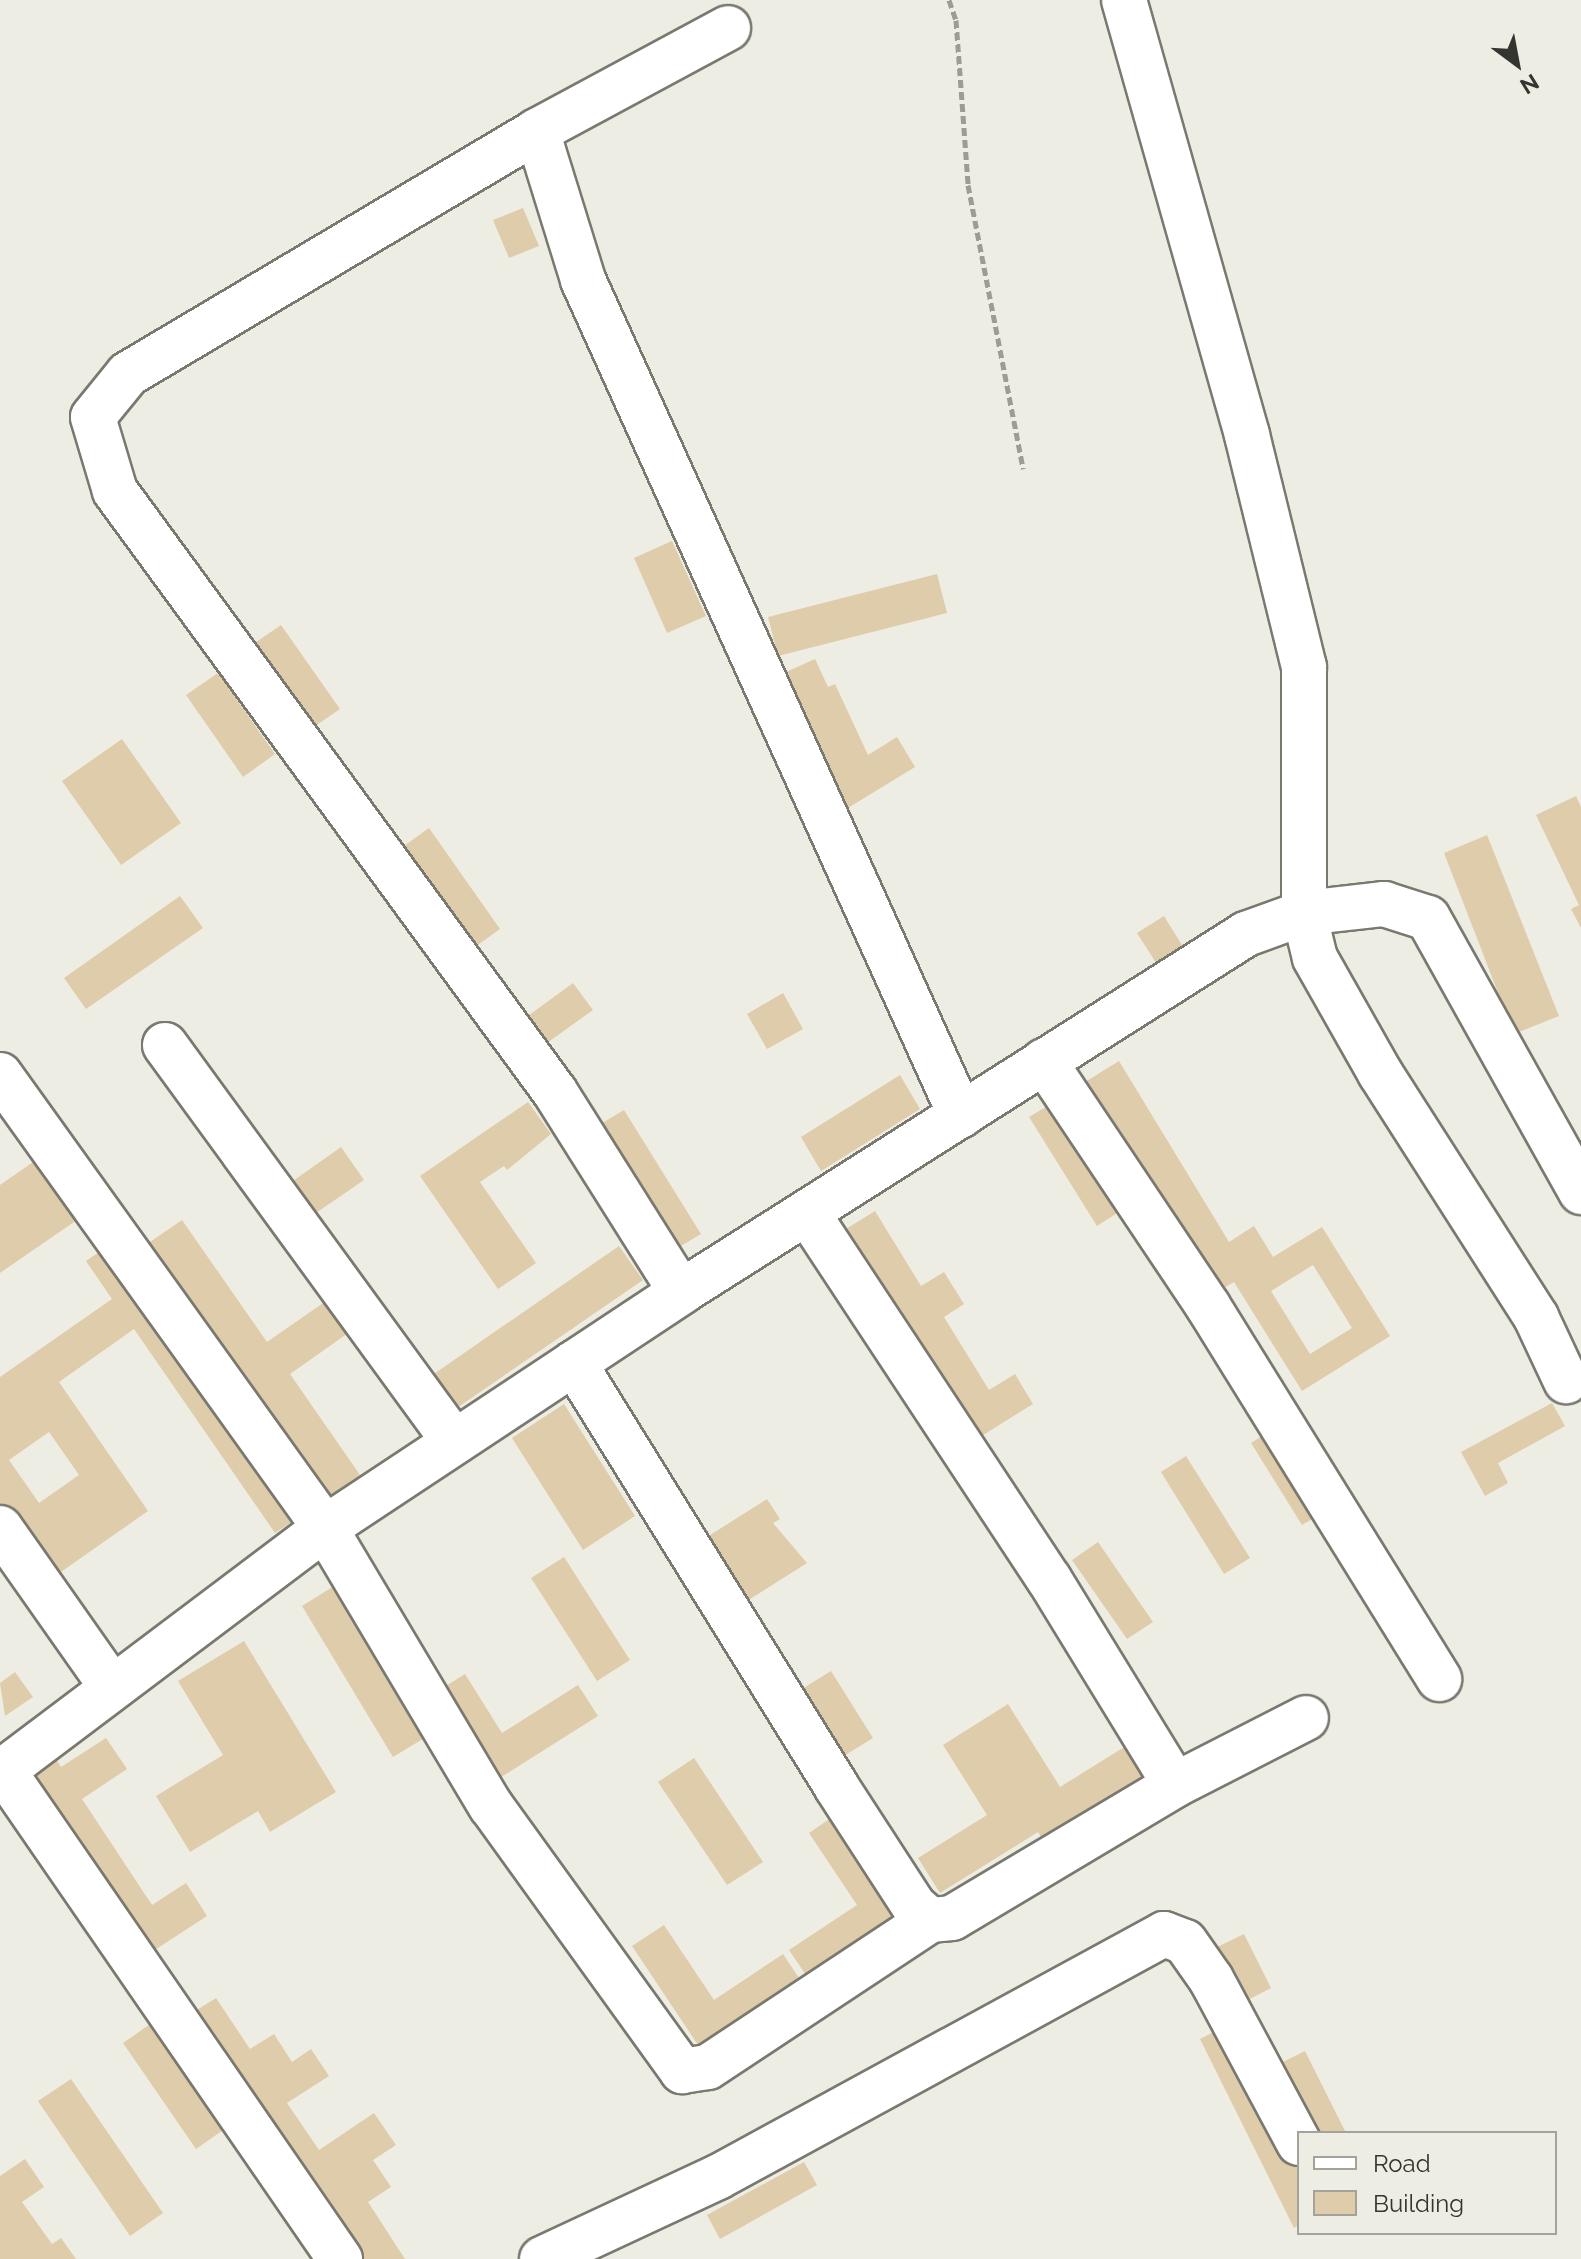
<!DOCTYPE html>
<html>
<head>
<meta charset="utf-8">
<style>
	body { margin:0 }
	#map { position:relative; width:1581px; height:2259px; overflow:hidden; background:#eeede3; font-family:Raleway,sans-serif }
	div>[style] { position:absolute }
	[style*='--x'] { left:calc(var(--x)*1px); top:calc(var(--y)*1px); width:calc(var(--w)*1px); rotate:calc(var(--a)*1deg) }
	.building>* { inset:0; background:#dfccab }
	.path>* { height:5px; margin-top:-2.5px; transform-origin:0; background:repeating-linear-gradient(90deg,#9c9c94 0 8px,transparent 0 12px) }
	.roads { filter:drop-shadow(2px 0 #797970) drop-shadow(-2px 0 #797970) drop-shadow(0 2px #797970) drop-shadow(0 -2px #797970) }
	.minor>* { height:44px; margin:-22px; padding:0 22px; transform-origin:22px; border-radius:22px; background:#fff }
	span { translate:-50% -50%; white-space:nowrap; text-align:center; line-height:1.15; -webkit-text-stroke:6px #eeede3; paint-order:stroke }
	.legend { position:absolute; left:1297px; top:2131px; width:260px; height:104px; box-sizing:border-box; background:#eeede3; border:2px solid #a4a39b; margin:0; padding:10px 14px; list-style:none; font-size:24px; color:#343430 }
	.legend li { display:flex; align-items:center; gap:16px; height:40px }
	.legend b { width:40px; border:2px solid #a4a39b }
	.north { position:absolute; left:1477px; top:24px; width:80px; height:80px; -webkit-text-stroke:6px #eeede3; paint-order:stroke; rotate:148deg; font-size:22px; font-weight:700; line-height:32px; text-align:center; color:#343430 }
	.north::after { content:''; display:block; margin:auto; width:28px; height:36px; background:#343430; clip-path:polygon(50% 0,100% 100%,50% 72%,0 100%) }
</style>
</head>
<body>
<div id="map">
	<div class="building">
		<div style="clip-path:polygon(523px 208px,539px 246px,509px 258px,493px 220px)"></div>
		<div style="clip-path:polygon(672px 541px,706px 616px,667px 633px,634px 558px)"></div>
		<div style="clip-path:polygon(937px 574px,947px 613px,778px 656px,768px 617px)"></div>
		<div style="clip-path:polygon(281px 625px,340px 709px,311px 729px,252px 645px)"></div>
		<div style="clip-path:polygon(815px 659px,828px 687px,835px 684px,868px 755px,897px 737px,915px 767px,838px 814px,784px 673px)"></div>
		<div style="clip-path:polygon(218px 673px,275px 754px,243px 777px,186px 695px)"></div>
		<div style="clip-path:polygon(122px 739px,181px 823px,121px 865px,62px 781px)"></div>
		<div style="clip-path:polygon(1576px 796px,1581px 807px,1581px 928px,1571px 909px,1579px 905px,1536px 815px)"></div>
		<div style="clip-path:polygon(429px 828px,500px 929px,468px 952px,397px 851px)"></div>
		<div style="clip-path:polygon(1487px 835px,1559px 1016px,1514px 1034px,1444px 853px)"></div>
		<div style="clip-path:polygon(180px 896px,203px 928px,86px 1009px,64px 978px)"></div>
		<div style="clip-path:polygon(1164px 916px,1185px 950px,1158px 966px,1137px 933px)"></div>
		<div style="clip-path:polygon(573px 983px,593px 1010px,540px 1048px,521px 1021px)"></div>
		<div style="clip-path:polygon(783px 993px,803px 1029px,767px 1049px,747px 1014px)"></div>
		<div style="clip-path:polygon(evenodd,1119px 1061px,1229px 1242px,1254px 1226px,1273px 1257px,1322px 1227px,1390px 1336px,1302px 1391px,1234px 1282px,1217px 1292px,1085px 1082px,1119px 1061px,1313px 1265px,1352px 1328px,1310px 1354px,1271px 1291px,1313px 1265px)"></div>
		<div style="clip-path:polygon(900px 1075px,920px 1109px,821px 1171px,801px 1137px)"></div>
		<div style="clip-path:polygon(1064px 1096px,1131px 1204px,1097px 1226px,1029px 1117px)"></div>
		<div style="clip-path:polygon(528px 1102px,551px 1134px,507px 1170px,504px 1166px,480px 1182px,536px 1263px,498px 1289px,420px 1176px)"></div>
		<div style="clip-path:polygon(624px 1110px,701px 1234px,671px 1252px,594px 1128px)"></div>
		<div style="clip-path:polygon(341px 1147px,364px 1180px,313px 1215px,290px 1183px)"></div>
		<div style="clip-path:polygon(49px 1151px,90px 1211px,0 1273px,0 1185px)"></div>
		<div style="clip-path:polygon(875px 1211px,921px 1286px,944px 1272px,964px 1304px,944px 1317px,989px 1390px,1015px 1374px,1033px 1404px,972px 1442px,841px 1232px)"></div>
		<div style="clip-path:polygon(182px 1220px,267px 1342px,339px 1292px,361px 1324px,290px 1374px,360px 1475px,324px 1500px,147px 1244px)"></div>
		<div style="clip-path:polygon(evenodd,118px 1239px,307px 1512px,275px 1533px,134px 1329px,59px 1382px,148px 1511px,48px 1581px,0 1511px,0 1377px,112px 1299px,86px 1261px,118px 1239px,49px 1432px,79px 1475px,39px 1503px,9px 1460px,49px 1432px)"></div>
		<div style="clip-path:polygon(619px 1246px,643px 1280px,451px 1412px,428px 1378px)"></div>
		<div style="clip-path:polygon(1552px 1403px,1565px 1426px,1498px 1463px,1508px 1483px,1485px 1496px,1461px 1452px)"></div>
		<div style="clip-path:polygon(564px 1404px,635px 1516px,583px 1550px,512px 1438px)"></div>
		<div style="clip-path:polygon(1273px 1429px,1324px 1512px,1302px 1525px,1251px 1443px)"></div>
		<div style="clip-path:polygon(1186px 1456px,1250px 1558px,1224px 1574px,1161px 1472px)"></div>
		<div style="clip-path:polygon(767px 1499px,780px 1519px,773px 1523px,807px 1563px,747px 1601px,707px 1537px)"></div>
		<div style="clip-path:polygon(1098px 1542px,1153px 1622px,1127px 1639px,1072px 1560px)"></div>
		<div style="clip-path:polygon(564px 1557px,630px 1660px,597px 1681px,531px 1578px)"></div>
		<div style="clip-path:polygon(339px 1583px,431px 1734px,393px 1757px,302px 1606px)"></div>
		<div style="clip-path:polygon(244px 1641px,336px 1792px,270px 1832px,258px 1811px,190px 1852px,156px 1796px,223px 1755px,178px 1681px)"></div>
		<div style="clip-path:polygon(831px 1671px,873px 1738px,839px 1759px,797px 1692px)"></div>
		<div style="clip-path:polygon(15px 1672px,33px 1697px,5px 1716px,0 1683px)"></div>
		<div style="clip-path:polygon(465px 1674px,502px 1733px,578px 1685px,598px 1716px,487px 1786px,430px 1696px)"></div>
		<div style="clip-path:polygon(1008px 1704px,1060px 1787px,1134px 1741px,1157px 1778px,1047px 1847px,1038px 1832px,940px 1893px,918px 1858px,987px 1815px,943px 1745px)"></div>
		<div style="clip-path:polygon(106px 1738px,127px 1769px,82px 1799px,152px 1905px,186px 1883px,207px 1916px,144px 1957px,24px 1775px,54px 1756px,61px 1767px)"></div>
		<div style="clip-path:polygon(694px 1758px,763px 1862px,727px 1885px,658px 1782px)"></div>
		<div style="clip-path:polygon(844px 1809px,917px 1919px,814px 1987px,789px 1950px,857px 1905px,809px 1833px)"></div>
		<div style="clip-path:polygon(664px 1925px,714px 2000px,783px 1954px,805px 1987px,704px 2054px,632px 1946px)"></div>
		<div style="clip-path:polygon(1244px 1934px,1271px 1988px,1240px 2004px,1213px 1949px)"></div>
		<div style="clip-path:polygon(216px 1998px,250px 2049px,274px 2034px,292px 2062px,311px 2049px,329px 2076px,287px 2103px,319px 2150px,374px 2113px,396px 2145px,373px 2160px,391px 2187px,368px 2202px,405px 2259px,355px 2259px,184px 2018px)"></div>
		<div style="clip-path:polygon(156px 2020px,229px 2126px,196px 2149px,123px 2043px)"></div>
		<div style="clip-path:polygon(1233px 2022px,1299px 2154px,1299px 2225px,1294px 2228px,1200px 2039px)"></div>
		<div style="clip-path:polygon(1305px 2051px,1346px 2133px,1313px 2133px,1279px 2064px)"></div>
		<div style="clip-path:polygon(71px 2079px,163px 2213px,130px 2236px,38px 2101px)"></div>
		<div style="clip-path:polygon(25px 2159px,44px 2187px,22px 2202px,52px 2244px,61px 2238px,76px 2259px,0 2259px,0 2176px)"></div>
		<div style="clip-path:polygon(804px 2162px,817px 2185px,720px 2239px,707px 2215px)"></div>
	</div>
	<div class="path">
		<div style="--x:949;--y:0;--w:21;--a:71"></div>
		<div style="--x:956;--y:20;--w:165;--a:85.8"></div>
		<div style="--x:968;--y:185;--w:289;--a:79"></div>
	</div>
	<div class="roads">
		<div class="minor">
			<div style="--x:1124;--y:0;--w:452;--a:74.2"></div>
			<div style="--x:1247;--y:435;--w:239;--a:76.2"></div>
			<div style="--x:1304;--y:667;--w:246;--a:90"></div>
			<div style="--x:1304;--y:913;--w:46;--a:76.3"></div>
			<div style="--x:1315;--y:958;--w:132;--a:60.5"></div>
			<div style="--x:1380;--y:1073;--w:290;--a:57.4"></div>
			<div style="--x:1536;--y:1317;--w:71;--a:64.9"></div>
			<div style="--x:537;--y:131;--w:156;--a:72.8"></div>
			<div style="--x:583;--y:280;--w:917;--a:65.67"></div>
			<div style="--x:165;--y:1045;--w:491;--a:53.9"></div>
			<div style="--x:1044;--y:1061;--w:295;--a:56.2"></div>
			<div style="--x:1208;--y:1306;--w:439;--a:58.2"></div>
			<div style="--x:0;--y:1075;--w:558;--a:54.34"></div>
			<div style="--x:325;--y:1528;--w:324;--a:59.2"></div>
			<div style="--x:491;--y:1806;--w:327;--a:54.2"></div>
			<div style="--x:682;--y:2071;--w:26;--a:-9"></div>
			<div style="--x:708;--y:2067;--w:266;--a:-33.5"></div>
			<div style="--x:808;--y:1214;--w:437;--a:56.6"></div>
			<div style="--x:1049;--y:1579;--w:241;--a:58.5"></div>
			<div style="--x:681;--y:1292;--w:236;--a:-122.2"></div>
			<div style="--x:555;--y:1092;--w:745;--a:-126.21"></div>
			<div style="--x:115;--y:491;--w:77;--a:-106.6"></div>
			<div style="--x:93;--y:417;--w:55;--a:-50.9"></div>
			<div style="--x:128;--y:374;--w:476;--a:-30.7"></div>
			<div style="--x:537;--y:131;--w:217;--a:-28.3"></div>
			<div style="--x:574;--y:1363;--w:498;--a:58.2"></div>
			<div style="--x:836;--y:1786;--w:143;--a:57"></div>
			<div style="--x:914;--y:1906;--w:21;--a:41"></div>
			<div style="--x:930;--y:1920;--w:22;--a:-5"></div>
			<div style="--x:952;--y:1918;--w:260;--a:-30.8"></div>
			<div style="--x:1175;--y:1785;--w:147;--a:-27.1"></div>
			<div style="--x:0;--y:1528;--w:193;--a:54.9"></div>
			<div style="--x:3;--y:1770;--w:594;--a:55.43"></div>
			<div style="--x:0;--y:1773;--w:407;--a:-37"></div>
			<div style="--x:325;--y:1528;--w:427;--a:-33.5"></div>
			<div style="--x:681;--y:1292;--w:669;--a:-32.36"></div>
			<div style="--x:1246;--y:934;--w:62;--a:-19.9"></div>
			<div style="--x:1304;--y:913;--w:81;--a:-6.4"></div>
			<div style="--x:1384;--y:904;--w:46;--a:17.7"></div>
			<div style="--x:1428;--y:918;--w:314;--a:60.8"></div>
			<div style="--x:542;--y:2259;--w:194;--a:-25"></div>
			<div style="--x:718;--y:2177;--w:508;--a:-28.58"></div>
			<div style="--x:1164;--y:1934;--w:22;--a:21"></div>
			<div style="--x:1185;--y:1942;--w:45;--a:54.9"></div>
			<div style="--x:1211;--y:1979;--w:186;--a:61.8"></div>
		</div>
	</div>
	<ul class="legend">
	<li><b style="height:10px;background:#fff"></b>Road</li>
	<li><b style="height:22px;background:#dfccab"></b>Building</li>
	</ul>
	<div class="north">N</div>
</div>
</body>
</html>
